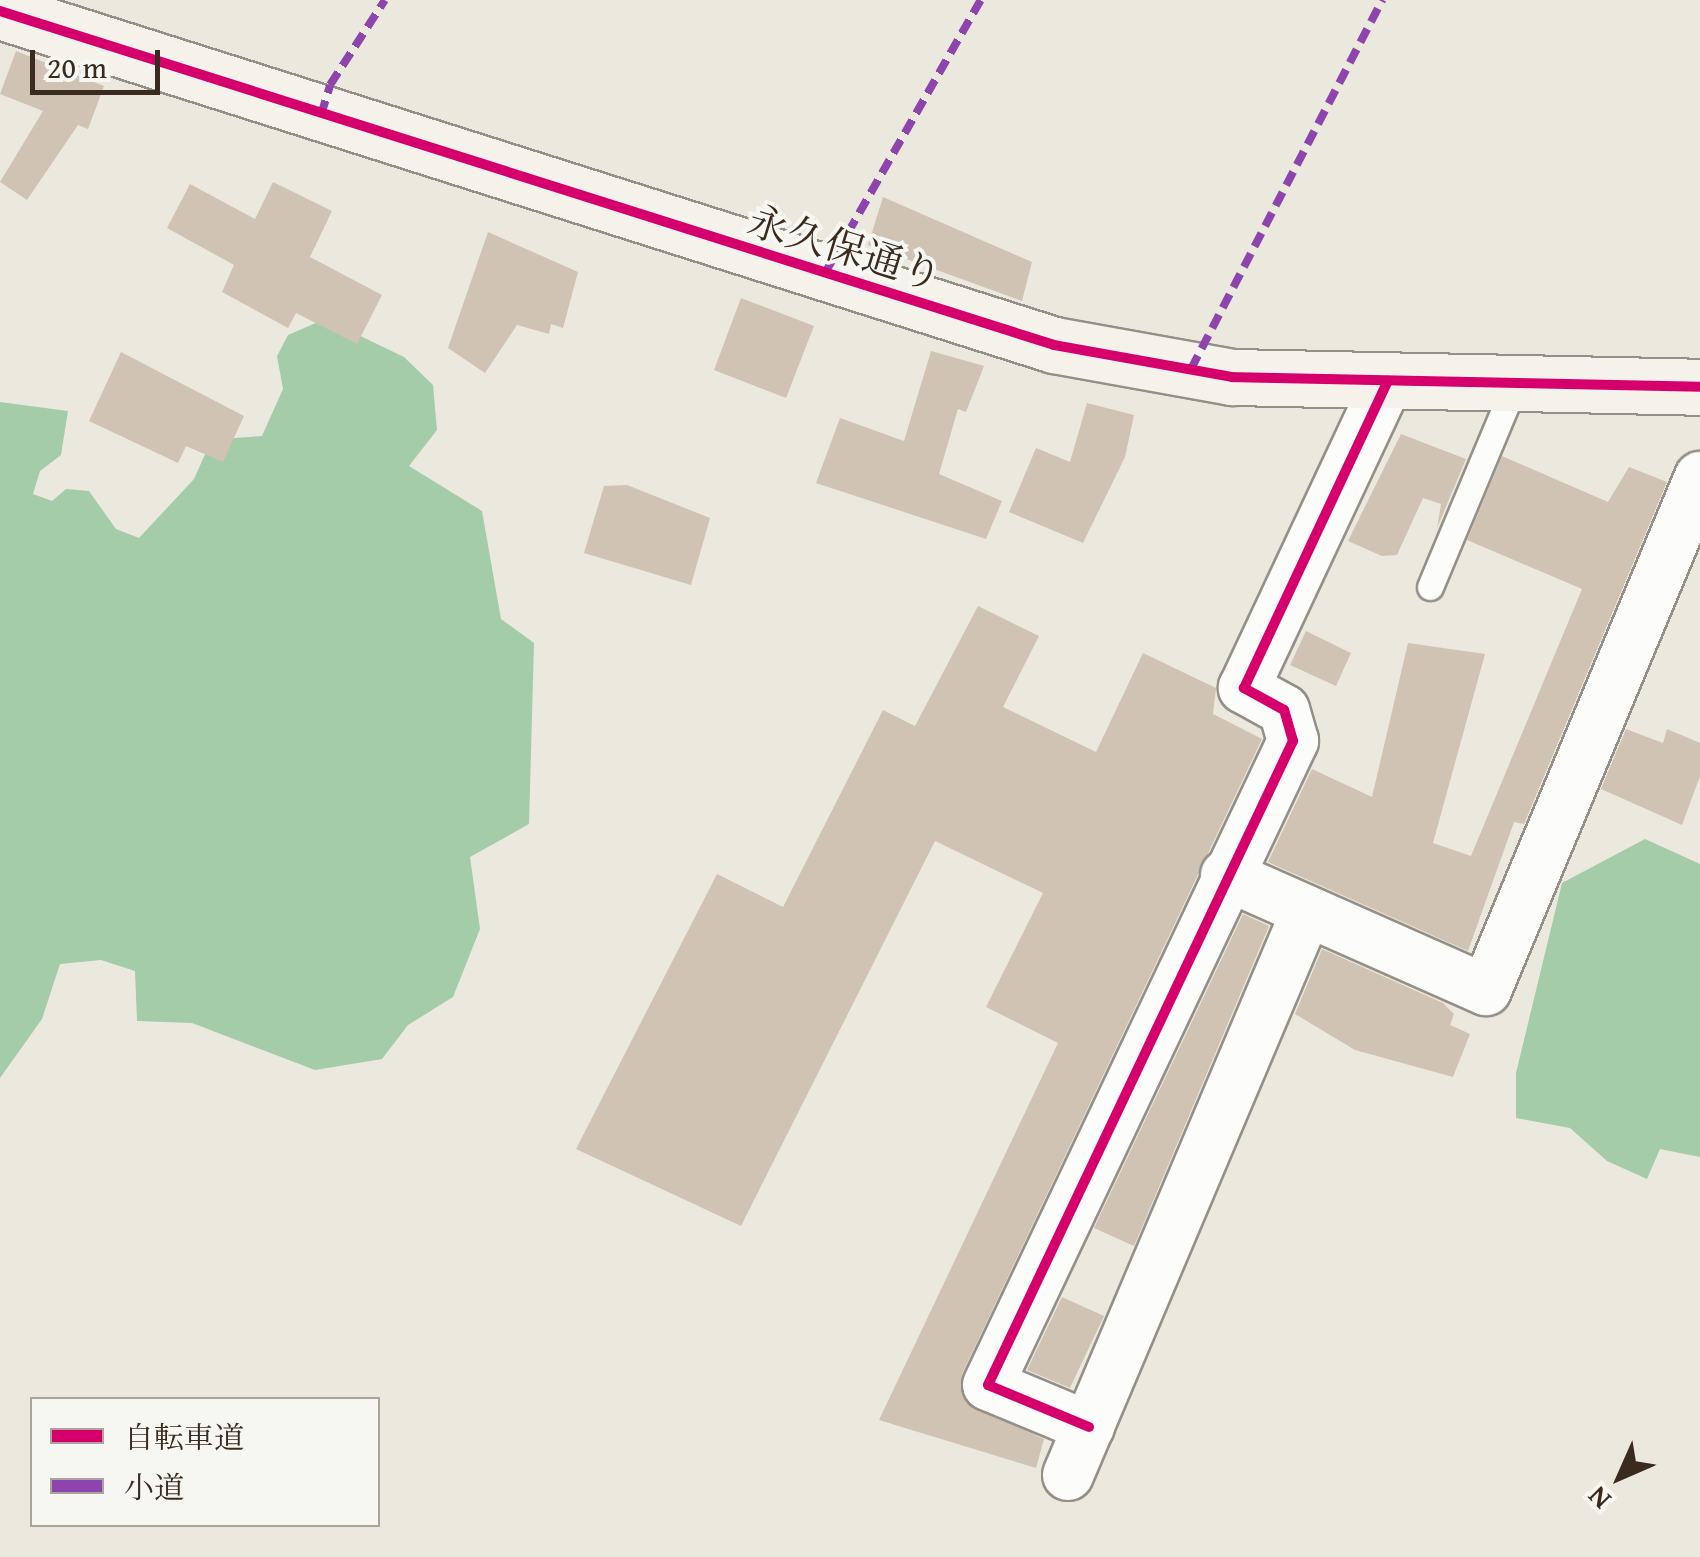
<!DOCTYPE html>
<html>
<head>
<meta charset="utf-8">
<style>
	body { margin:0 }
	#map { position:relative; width:1700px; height:1557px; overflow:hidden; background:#ebe8de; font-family:"Gentium Book Plus","Noto Serif JP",serif }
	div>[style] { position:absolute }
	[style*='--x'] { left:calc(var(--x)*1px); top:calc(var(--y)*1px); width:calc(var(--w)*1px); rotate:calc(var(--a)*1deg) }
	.forest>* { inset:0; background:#a4cca9 }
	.building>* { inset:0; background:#d0c3b3 }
	.roads { filter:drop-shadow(2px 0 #949089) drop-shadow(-2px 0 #949089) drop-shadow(0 2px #949089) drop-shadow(0 -2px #949089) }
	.lane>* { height:25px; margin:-12.5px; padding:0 12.5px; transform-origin:12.5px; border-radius:12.5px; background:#fcfcfa }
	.street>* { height:50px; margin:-25px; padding:0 25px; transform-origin:25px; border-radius:25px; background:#fcfcfa }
	.secondary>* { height:55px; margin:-27.5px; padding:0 27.5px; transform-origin:27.5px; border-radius:27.5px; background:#f5f2ec }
	.quiet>* { height:8px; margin-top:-4px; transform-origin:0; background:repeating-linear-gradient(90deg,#8e44ad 0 15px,transparent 0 23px) }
	.cycleway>* { height:10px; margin:-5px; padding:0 5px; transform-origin:5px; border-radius:5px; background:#d6006c }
	span { translate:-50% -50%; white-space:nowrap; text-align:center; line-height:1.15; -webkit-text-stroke:8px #f6f6f2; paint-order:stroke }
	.street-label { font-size:40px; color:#3b2a1e }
	.legend { position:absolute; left:30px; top:1397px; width:350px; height:130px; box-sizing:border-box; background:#f6f6f2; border:2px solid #aba49d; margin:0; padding:12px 18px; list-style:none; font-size:30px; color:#3b2a1e }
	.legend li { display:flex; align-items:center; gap:20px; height:50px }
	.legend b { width:50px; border:2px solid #aba49d }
	.north { position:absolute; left:1570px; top:1427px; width:100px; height:100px; -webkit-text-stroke:8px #f6f6f2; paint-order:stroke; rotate:225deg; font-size:28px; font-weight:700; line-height:40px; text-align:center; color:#3b2a1e }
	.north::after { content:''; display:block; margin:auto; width:35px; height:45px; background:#3b2a1e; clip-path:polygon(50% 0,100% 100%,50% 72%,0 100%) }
	.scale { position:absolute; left:30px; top:50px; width:130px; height:45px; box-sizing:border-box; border:5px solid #3b2a1e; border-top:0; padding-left:12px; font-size:30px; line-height:35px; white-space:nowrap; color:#3b2a1e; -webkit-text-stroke:8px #f6f6f2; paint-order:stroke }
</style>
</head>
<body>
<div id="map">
	<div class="forest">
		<div style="clip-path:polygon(325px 319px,404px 357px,433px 385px,437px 430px,409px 466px,482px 511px,501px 619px,534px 643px,529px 824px,470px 857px,480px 929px,453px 997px,408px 1025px,382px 1059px,315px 1070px,192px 1023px,137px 1021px,135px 971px,101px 960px,60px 964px,42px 1019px,0 1078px,0 402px,68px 411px,61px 455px,40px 471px,33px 494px,52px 501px,66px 489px,89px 491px,116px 529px,139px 538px,194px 479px,206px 452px,221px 439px,262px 436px,283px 389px,277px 356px,288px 335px)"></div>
		<div style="clip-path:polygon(1645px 839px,1700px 864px,1700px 1157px,1660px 1149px,1647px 1179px,1607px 1161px,1570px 1128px,1516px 1118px,1516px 1073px,1562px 883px)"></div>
	</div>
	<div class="building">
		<div style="clip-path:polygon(16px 51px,104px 86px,88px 129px,78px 125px,27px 200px,0 182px,43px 111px,0 94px)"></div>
		<div style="clip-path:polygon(273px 182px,332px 211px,310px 257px,382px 295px,357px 344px,296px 313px,288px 328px,222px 292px,234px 265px,167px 228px,190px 184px,255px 219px)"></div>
		<div style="clip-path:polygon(883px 197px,1032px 262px,1022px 301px,868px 245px)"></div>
		<div style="clip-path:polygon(488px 232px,578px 272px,563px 328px,551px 324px,549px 334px,517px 325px,485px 373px,448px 348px)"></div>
		<div style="clip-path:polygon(741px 298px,814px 326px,786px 398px,714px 370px)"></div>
		<div style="clip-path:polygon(931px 351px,984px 366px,966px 412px,958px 409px,939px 474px,1002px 501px,986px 539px,816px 483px,840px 418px,904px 441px)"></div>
		<div style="clip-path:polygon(121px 352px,244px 416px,223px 462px,186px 446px,178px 463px,89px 421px)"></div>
		<div style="clip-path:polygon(1087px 403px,1134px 415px,1125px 457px,1083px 543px,1009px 512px,1036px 448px,1070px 462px)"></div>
		<div style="clip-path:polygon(1401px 434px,1466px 459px,1437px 528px,1441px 504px,1423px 498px,1397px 555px,1382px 556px,1348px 541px)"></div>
		<div style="clip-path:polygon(1502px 456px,1608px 502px,1629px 467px,1667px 482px,1524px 824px,1514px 822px,1468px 951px,1268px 862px,1312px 769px,1372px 797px,1408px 643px,1485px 654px,1433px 843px,1471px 856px,1582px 589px,1467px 540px)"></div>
		<div style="clip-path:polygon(627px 485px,710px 518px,691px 585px,584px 553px,604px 486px)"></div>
		<div style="clip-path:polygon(978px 606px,1039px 636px,1003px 707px,1096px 752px,1143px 653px,1216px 688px,1213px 714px,1262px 739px,962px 1374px,966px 1403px,1044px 1439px,1036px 1468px,879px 1420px,1058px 1043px,986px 1007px,1043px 893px,935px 841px,741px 1226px,576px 1149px,717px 874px,783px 907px,883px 710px,915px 726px)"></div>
		<div style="clip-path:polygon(1306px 631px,1351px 653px,1336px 686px,1290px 665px)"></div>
		<div style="clip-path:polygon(1626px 729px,1663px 743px,1667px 729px,1700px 743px,1700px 776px,1682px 825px,1601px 789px)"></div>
		<div style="clip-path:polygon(1243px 914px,1269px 926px,1134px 1246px,1094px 1228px)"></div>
		<div style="clip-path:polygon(1322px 949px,1443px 1003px,1454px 1014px,1450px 1025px,1470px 1034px,1453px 1077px,1355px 1050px,1295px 1014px)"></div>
		<div style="clip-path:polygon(1062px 1297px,1104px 1316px,1070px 1388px,1027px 1370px)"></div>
	</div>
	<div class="roads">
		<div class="lane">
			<div style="--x:1430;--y:587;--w:220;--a:-67.3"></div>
		</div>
		<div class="street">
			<div style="--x:1226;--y:875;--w:284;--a:23.9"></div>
			<div style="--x:1486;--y:990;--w:556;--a:-67.36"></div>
			<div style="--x:1089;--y:1427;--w:109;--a:-157.4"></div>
			<div style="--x:988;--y:1385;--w:713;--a:-64.66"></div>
			<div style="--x:1293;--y:741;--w:32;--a:-106"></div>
			<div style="--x:1284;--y:710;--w:46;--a:-151.2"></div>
			<div style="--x:1244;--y:688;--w:339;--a:-64.9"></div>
			<div style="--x:1068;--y:1475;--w:610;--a:-67.05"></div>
		</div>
		<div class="secondary">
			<div style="--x:0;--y:11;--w:1106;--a:17.58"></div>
			<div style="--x:1054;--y:345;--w:181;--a:10.2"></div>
			<div style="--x:1232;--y:377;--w:468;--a:1.2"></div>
		</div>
	</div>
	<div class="quiet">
		<div style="--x:321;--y:115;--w:31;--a:-73"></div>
		<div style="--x:330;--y:85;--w:101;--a:-57.1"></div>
		<div style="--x:825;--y:273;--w:314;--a:-60.3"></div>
		<div style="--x:1191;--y:369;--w:416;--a:-62.6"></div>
	</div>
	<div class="cycleway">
		<div style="--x:0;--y:11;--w:1106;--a:17.58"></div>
		<div style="--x:1054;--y:345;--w:181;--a:10.2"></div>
		<div style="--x:1232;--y:377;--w:468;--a:1.2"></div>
		<div style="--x:1089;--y:1427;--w:109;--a:-157.4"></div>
		<div style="--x:988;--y:1385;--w:713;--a:-64.66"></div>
		<div style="--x:1293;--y:741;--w:32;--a:-106"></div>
		<div style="--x:1284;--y:710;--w:46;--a:-151.2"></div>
		<div style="--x:1244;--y:688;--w:339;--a:-64.9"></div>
	</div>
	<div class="street-label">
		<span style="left:845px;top:248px;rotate:17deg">永久保通り</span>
	</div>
	<ul class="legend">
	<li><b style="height:12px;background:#d6006c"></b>自転車道</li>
	<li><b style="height:12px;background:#8e44ad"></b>小道</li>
	</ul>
	<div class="north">N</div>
	<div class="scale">20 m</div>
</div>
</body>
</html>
